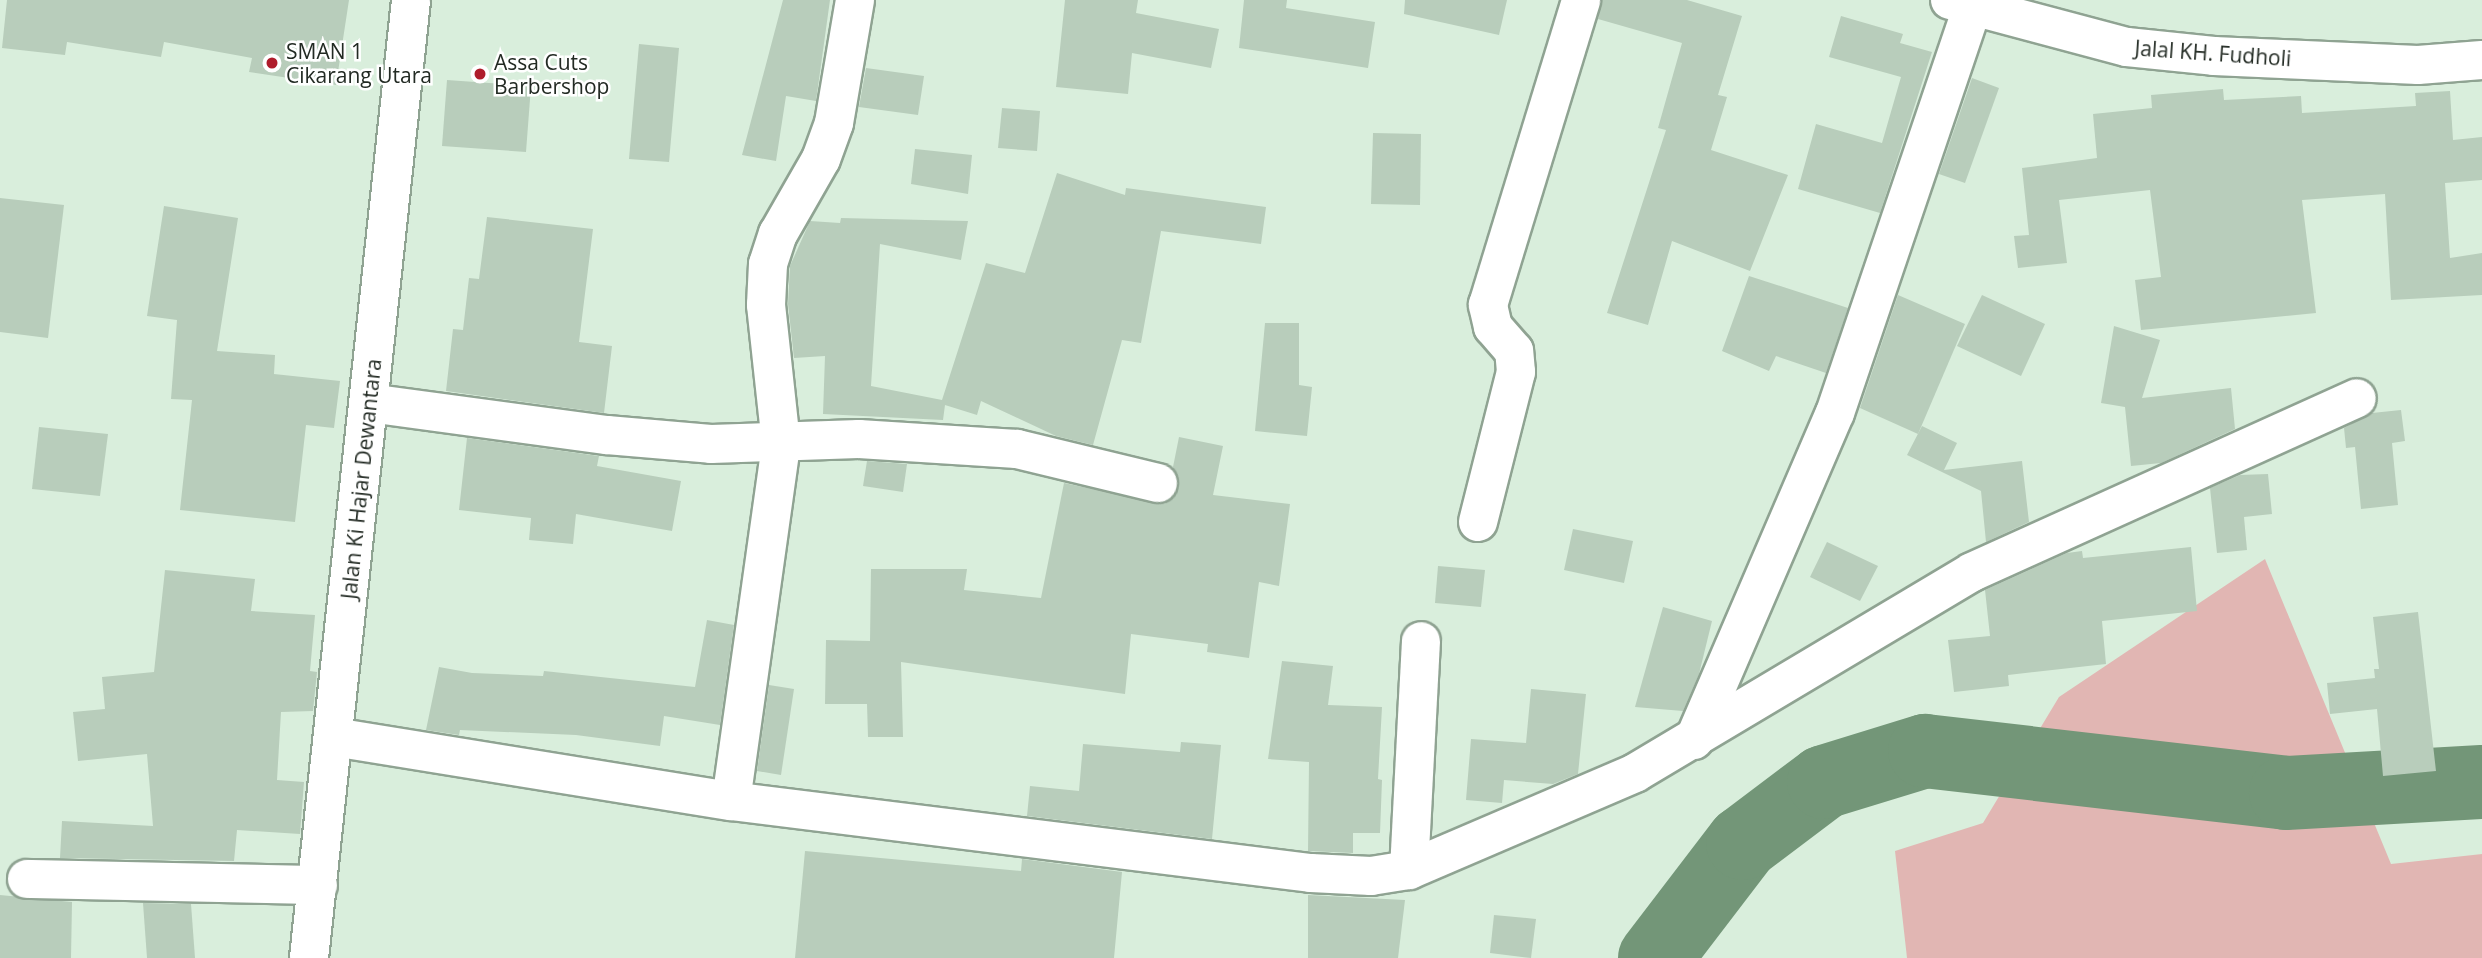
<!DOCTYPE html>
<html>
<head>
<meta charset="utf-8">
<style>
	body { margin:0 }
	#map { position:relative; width:2482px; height:958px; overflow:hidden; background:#d9eedc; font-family:"Open Sans",sans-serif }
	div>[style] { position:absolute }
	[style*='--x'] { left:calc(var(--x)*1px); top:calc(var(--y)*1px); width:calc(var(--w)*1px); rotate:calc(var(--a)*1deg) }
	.green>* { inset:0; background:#e1b6b3 }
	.river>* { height:74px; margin:-37px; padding:0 37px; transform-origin:37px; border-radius:37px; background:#739678 }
	.building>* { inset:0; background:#b8cdbb }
	.roads { filter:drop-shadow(2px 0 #8fa392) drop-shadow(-2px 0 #8fa392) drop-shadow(0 2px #8fa392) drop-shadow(0 -2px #8fa392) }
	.minor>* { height:38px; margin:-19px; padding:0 19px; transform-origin:19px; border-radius:19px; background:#fff }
	.major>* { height:38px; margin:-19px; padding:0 19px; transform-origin:19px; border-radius:19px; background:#fff }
	.dots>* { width:19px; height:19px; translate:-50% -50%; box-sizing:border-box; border:4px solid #fff; border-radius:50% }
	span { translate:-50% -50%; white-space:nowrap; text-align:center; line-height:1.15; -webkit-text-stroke:5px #fff; paint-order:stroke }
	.poi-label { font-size:21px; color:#222a23 }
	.left { translate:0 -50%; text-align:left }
	.street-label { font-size:21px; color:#222a23 }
</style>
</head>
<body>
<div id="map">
	<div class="green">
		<div style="clip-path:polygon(2265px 559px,2391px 864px,2482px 854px,2482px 958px,1907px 958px,1895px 851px,1983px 823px,2059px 697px)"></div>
	</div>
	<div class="river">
		<div style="--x:1655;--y:958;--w:145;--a:-52.6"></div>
		<div style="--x:1743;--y:843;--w:101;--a:-37"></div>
		<div style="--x:1824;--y:782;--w:106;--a:-17.1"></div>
		<div style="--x:1925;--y:751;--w:363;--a:6.6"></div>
		<div style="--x:2286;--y:793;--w:196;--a:-3.2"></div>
	</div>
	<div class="building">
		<div style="clip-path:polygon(7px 0,349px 0,336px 85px,249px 72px,252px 58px,164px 42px,161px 57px,67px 42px,65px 55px,2px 48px)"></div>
		<div style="clip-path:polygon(783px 0,830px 0,816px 101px,786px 96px,776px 161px,742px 155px)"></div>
		<div style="clip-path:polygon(1065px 0,1138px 0,1136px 13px,1219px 29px,1211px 68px,1132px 53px,1128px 94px,1056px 87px)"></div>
		<div style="clip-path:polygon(1244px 0,1287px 0,1286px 8px,1375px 22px,1368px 68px,1239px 48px)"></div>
		<div style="clip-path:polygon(1405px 0,1507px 0,1499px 35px,1404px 14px)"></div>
		<div style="clip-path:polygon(1602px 0,1687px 0,1742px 16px,1718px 95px,1727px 97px,1711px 150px,1788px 175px,1750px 271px,1672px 241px,1648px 325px,1607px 313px,1666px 130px,1658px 128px,1682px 43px,1598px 19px)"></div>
		<div style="clip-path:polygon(1841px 16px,1903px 34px,1900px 43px,1932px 52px,1880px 213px,1798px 189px,1816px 124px,1882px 143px,1901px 77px,1829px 57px)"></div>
		<div style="clip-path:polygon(639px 44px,679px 48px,669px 162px,629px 159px)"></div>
		<div style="clip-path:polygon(866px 68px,924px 76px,918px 115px,859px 107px)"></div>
		<div style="clip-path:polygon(1972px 78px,1999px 88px,1965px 183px,1939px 174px)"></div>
		<div style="clip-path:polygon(447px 80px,531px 86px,526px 152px,442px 146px)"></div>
		<div style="clip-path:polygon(2223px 89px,2224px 100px,2301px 96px,2302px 113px,2416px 106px,2415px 93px,2450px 91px,2453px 140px,2482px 137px,2482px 180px,2445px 183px,2450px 258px,2482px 253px,2482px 295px,2391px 300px,2385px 194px,2302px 200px,2316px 313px,2141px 330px,2135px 280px,2161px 277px,2150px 190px,2059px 200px,2067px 263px,2018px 268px,2014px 236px,2029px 235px,2022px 168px,2097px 158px,2093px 114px,2152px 108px,2151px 95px)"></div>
		<div style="clip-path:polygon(1002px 108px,1040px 111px,1037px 151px,998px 148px)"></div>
		<div style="clip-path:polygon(1373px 133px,1421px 134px,1420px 205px,1371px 204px)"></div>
		<div style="clip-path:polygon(915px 149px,972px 155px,968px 194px,911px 184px)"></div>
		<div style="clip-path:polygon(1057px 173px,1125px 195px,1126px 188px,1266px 207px,1261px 244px,1161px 231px,1141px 343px,1122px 340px,1093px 445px,1056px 436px,981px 401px,977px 415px,945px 405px,943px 420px,823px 414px,825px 356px,794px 358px,788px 304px,790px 266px,810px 221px,840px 223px,841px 218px,968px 221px,961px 260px,880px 244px,871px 386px,942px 400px,986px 263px,1025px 273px)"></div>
		<div style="clip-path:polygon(0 198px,64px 205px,48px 338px,0 332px)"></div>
		<div style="clip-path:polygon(164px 206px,238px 218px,217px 351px,275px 355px,274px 374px,340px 381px,334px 428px,306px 425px,295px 522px,180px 510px,192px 400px,171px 399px,177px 320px,147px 316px)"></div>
		<div style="clip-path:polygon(487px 217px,593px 229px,579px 342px,612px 346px,604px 413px,446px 391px,453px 329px,463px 330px,469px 278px,479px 279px)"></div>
		<div style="clip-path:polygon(1749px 276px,1848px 308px,1826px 373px,1776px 356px,1769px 371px,1722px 351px)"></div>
		<div style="clip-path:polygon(1898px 295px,1965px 324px,1918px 434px,1860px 408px)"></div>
		<div style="clip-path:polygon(1982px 295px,2045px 324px,2021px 376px,1957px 346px)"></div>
		<div style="clip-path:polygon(1265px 323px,1299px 323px,1299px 385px,1312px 387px,1307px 436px,1255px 431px)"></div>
		<div style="clip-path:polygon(2114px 326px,2160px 340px,2142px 398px,2231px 388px,2235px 429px,2161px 463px,2131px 466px,2125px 407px,2101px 403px)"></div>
		<div style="clip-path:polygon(2401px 410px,2405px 441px,2392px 443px,2398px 505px,2361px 509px,2355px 447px,2346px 448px,2344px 428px,2372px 413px)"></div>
		<div style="clip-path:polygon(1922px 426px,1957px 443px,1944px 470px,2022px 461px,2029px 522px,1986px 542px,1981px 491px,1907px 455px)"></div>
		<div style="clip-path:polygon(39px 427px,108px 434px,100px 496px,32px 489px)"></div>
		<div style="clip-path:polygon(1179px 437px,1223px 446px,1213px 495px,1290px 504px,1279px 586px,1259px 582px,1249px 658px,1207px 652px,1208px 644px,1131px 634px,1125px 694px,901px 662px,903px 737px,868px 737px,867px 704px,825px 704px,826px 640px,870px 641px,871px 569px,967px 569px,964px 590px,1041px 598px,1064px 483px,1165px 504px,1179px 487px,1173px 467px)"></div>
		<div style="clip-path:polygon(467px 438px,599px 456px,597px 466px,681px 481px,672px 531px,576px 514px,573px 544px,529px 540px,531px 518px,459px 510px)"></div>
		<div style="clip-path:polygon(867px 461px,907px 464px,903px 492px,863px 486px)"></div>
		<div style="clip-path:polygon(2268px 474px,2272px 514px,2244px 517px,2247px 550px,2217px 553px,2210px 488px,2240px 475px)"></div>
		<div style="clip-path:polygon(1573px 529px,1633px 541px,1624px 583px,1564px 570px)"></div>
		<div style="clip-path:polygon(1827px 542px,1878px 566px,1860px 601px,1810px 577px)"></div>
		<div style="clip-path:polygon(2191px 547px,2197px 611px,2102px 621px,2106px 664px,2008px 675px,2009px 686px,1954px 692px,1948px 640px,1990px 636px,1985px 590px,2067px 553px,2082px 551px,2083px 558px)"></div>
		<div style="clip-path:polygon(1438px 566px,1485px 570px,1481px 607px,1435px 603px)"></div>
		<div style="clip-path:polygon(165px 570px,255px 579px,251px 611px,315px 615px,310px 671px,317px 672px,313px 711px,281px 712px,277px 780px,304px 782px,300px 834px,237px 830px,234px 861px,60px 858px,62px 821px,153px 826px,147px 754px,78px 761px,73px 712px,105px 709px,102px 677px,154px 672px)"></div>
		<div style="clip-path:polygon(1663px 607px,1712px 621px,1699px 674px,1683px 711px,1635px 707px)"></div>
		<div style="clip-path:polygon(2418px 612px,2436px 771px,2383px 776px,2377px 709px,2330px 714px,2327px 683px,2375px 678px,2374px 669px,2379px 669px,2373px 617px)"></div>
		<div style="clip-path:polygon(707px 620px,734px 625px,720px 725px,664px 716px,660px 746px,576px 735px,460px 730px,459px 735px,426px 730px,439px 667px,472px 673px,543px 676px,544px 671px,695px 687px)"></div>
		<div style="clip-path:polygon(1282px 661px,1333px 666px,1328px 705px,1382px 707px,1378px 779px,1382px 780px,1380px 833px,1353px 833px,1353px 853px,1308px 851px,1309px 762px,1268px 759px)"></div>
		<div style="clip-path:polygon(769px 685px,794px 689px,781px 775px,757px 771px)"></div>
		<div style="clip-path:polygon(1531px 689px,1586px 694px,1578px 774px,1553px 784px,1504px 780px,1502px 803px,1466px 800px,1471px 739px,1526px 743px)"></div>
		<div style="clip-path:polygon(1181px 742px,1221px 745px,1212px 839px,1027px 816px,1030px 786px,1079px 791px,1083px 744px,1180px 752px)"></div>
		<div style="clip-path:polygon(805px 851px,1021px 871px,1022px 859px,1122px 872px,1114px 958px,795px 958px)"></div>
		<div style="clip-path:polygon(0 895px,72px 902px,71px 958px,0 958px)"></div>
		<div style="clip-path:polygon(1308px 895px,1405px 900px,1398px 958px,1308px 958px)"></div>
		<div style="clip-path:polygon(143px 903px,191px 904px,195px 958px,147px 958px)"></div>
		<div style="clip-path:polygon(1494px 915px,1536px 919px,1531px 958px,1490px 953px)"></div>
	</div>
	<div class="roads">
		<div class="minor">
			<div style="--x:369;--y:403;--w:240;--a:7.7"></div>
			<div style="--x:607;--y:435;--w:104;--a:4.9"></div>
			<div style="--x:711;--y:444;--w:148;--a:-1.9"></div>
			<div style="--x:859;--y:439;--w:158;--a:3.6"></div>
			<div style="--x:1017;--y:449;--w:145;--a:13.6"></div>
			<div style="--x:1478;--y:522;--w:155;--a:-75.8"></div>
			<div style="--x:1516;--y:372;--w:21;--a:-95"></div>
			<div style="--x:1514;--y:351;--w:32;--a:-131"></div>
			<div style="--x:1493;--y:327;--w:23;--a:-103"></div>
			<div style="--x:1488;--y:305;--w:319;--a:-73"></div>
			<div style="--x:334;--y:737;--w:402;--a:9.2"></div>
			<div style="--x:731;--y:801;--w:584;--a:7.08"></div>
			<div style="--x:1311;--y:873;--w:60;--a:2.9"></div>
			<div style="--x:1371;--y:876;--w:38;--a:-9"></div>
			<div style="--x:1409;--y:870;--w:246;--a:-23.2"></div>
			<div style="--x:1635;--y:773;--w:392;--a:-30.8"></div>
			<div style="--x:1972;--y:572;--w:422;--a:-24.3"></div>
			<div style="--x:1694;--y:740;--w:356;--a:-66.7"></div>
			<div style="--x:1835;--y:413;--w:427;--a:-71.3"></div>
			<div style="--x:731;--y:801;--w:361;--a:-82"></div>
			<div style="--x:781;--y:443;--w:139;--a:-96.2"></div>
			<div style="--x:766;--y:305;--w:41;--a:-87.2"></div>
			<div style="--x:768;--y:264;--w:32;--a:-72"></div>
			<div style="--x:778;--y:234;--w:86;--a:-60.2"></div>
			<div style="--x:821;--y:159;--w:38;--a:-70"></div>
			<div style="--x:834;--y:123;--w:125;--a:-80.3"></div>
			<div style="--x:1409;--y:870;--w:229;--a:-87"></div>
			<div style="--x:27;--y:879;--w:291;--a:1.2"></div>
		</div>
		<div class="major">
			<div style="--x:1950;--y:0;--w:183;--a:14.9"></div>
			<div style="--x:2127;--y:47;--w:87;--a:5.9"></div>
			<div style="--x:2214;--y:56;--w:204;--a:2.5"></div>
			<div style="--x:2418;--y:65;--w:64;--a:-4.5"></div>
			<div style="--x:309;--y:958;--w:963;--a:-83.92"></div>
		</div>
	</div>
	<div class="dots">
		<div style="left:272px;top:63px;background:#af1c2b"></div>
		<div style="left:480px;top:74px;background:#af1c2b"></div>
	</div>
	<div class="poi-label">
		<span class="left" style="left:286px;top:63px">SMAN 1<br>Cikarang Utara</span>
		<span class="left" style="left:494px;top:74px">Assa Cuts<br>Barbershop</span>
	</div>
	<div class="street-label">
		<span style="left:2213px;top:53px;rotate:4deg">Jalal KH. Fudholi</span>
		<span style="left:361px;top:479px;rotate:-84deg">Jalan Ki Hajar Dewantara</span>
	</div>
</div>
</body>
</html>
